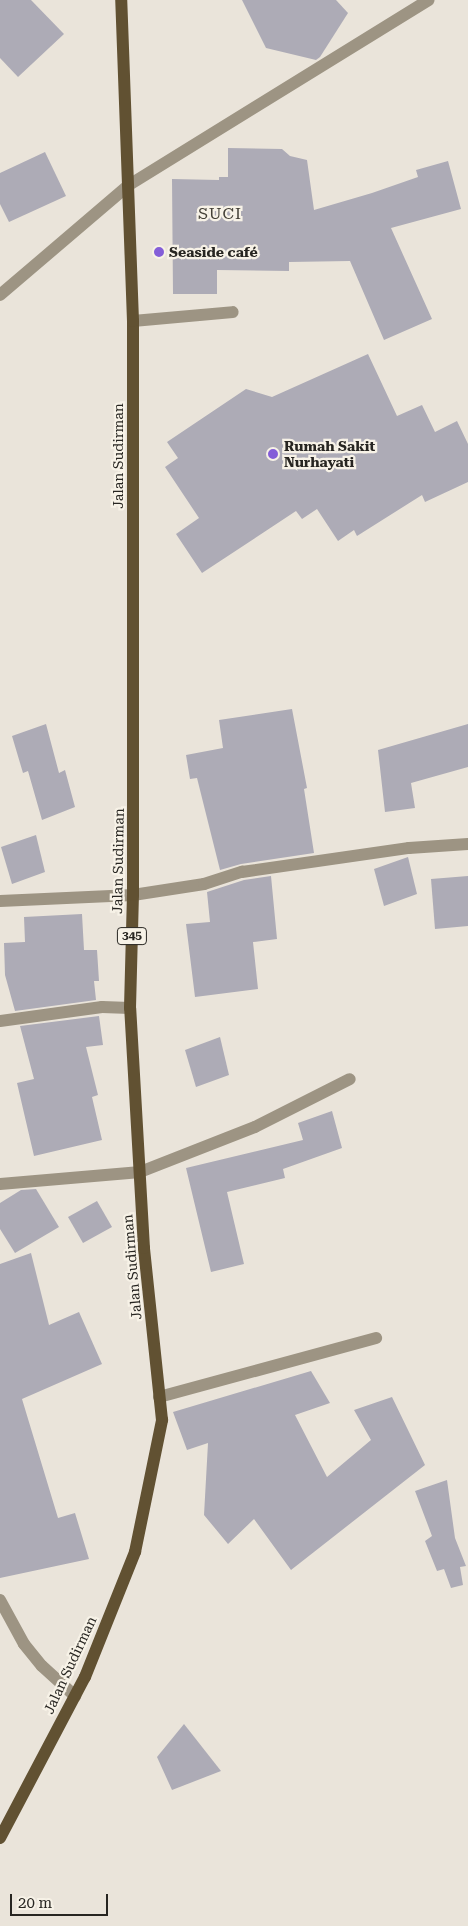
<!DOCTYPE html>
<html>
<head>
<meta charset="utf-8">
<style>
	body { margin:0 }
	#map { position:relative; width:468px; height:1926px; overflow:hidden; background:#eae4da; font-family:"Roboto Serif",serif }
	div>[style] { position:absolute }
	[style*='--x'] { left:calc(var(--x)*1px); top:calc(var(--y)*1px); width:calc(var(--w)*1px); rotate:calc(var(--a)*1deg) }
	.building>* { inset:0; background:#adabb6 }
	.street>* { height:12px; margin:-6px; padding:0 6px; transform-origin:6px; border-radius:6px; background:#9d9483 }
	.primary>* { height:12px; margin:-6px; padding:0 6px; transform-origin:6px; border-radius:6px; background:#615132 }
	.dots>* { width:14px; height:14px; translate:-50% -50%; box-sizing:border-box; border:2px solid #f7f2e7; border-radius:50% }
	span { translate:-50% -50%; white-space:nowrap; text-align:center; line-height:1.15; -webkit-text-stroke:4.5px #f7f2e7; paint-order:stroke }
	.shield-label span { padding:1px 4px; background:#f7f2e7; border:1px solid; border-radius:4px; -webkit-text-stroke-width:0 }
	.shield-label { font-size:12px; color:#272521; font-weight:700 }
	.poi-label { font-size:14px; color:#272521; font-weight:700 }
	.left { translate:0 -50%; text-align:left }
	.street-label { font-size:14px; color:#272521 }
	.quarter-label { font-size:16px; color:#444037; letter-spacing:1px }
	.scale { position:absolute; left:10px; top:1894px; width:98px; height:22px; box-sizing:border-box; border:2px solid #272521; border-top:0; padding-left:6px; font-size:15px; line-height:18px; white-space:nowrap; color:#272521; -webkit-text-stroke:4px #f7f2e7; paint-order:stroke }
</style>
</head>
<body>
<div id="map">
	<div class="building">
		<div style="clip-path:polygon(0 0,31px 0,64px 34px,18px 77px,0 58px)"></div>
		<div style="clip-path:polygon(242px 0,336px 0,348px 13px,320px 57px,316px 60px,266px 48px)"></div>
		<div style="clip-path:polygon(228px 148px,282px 149px,290px 156px,307px 160px,314px 210px,372px 193px,418px 177px,416px 170px,448px 161px,461px 209px,391px 228px,432px 319px,384px 340px,350px 261px,289px 262px,289px 271px,217px 270px,217px 294px,173px 294px,172px 179px,219px 180px,219px 177px,228px 177px)"></div>
		<div style="clip-path:polygon(45px 152px,66px 196px,9px 222px,0 204px,0 173px)"></div>
		<div style="clip-path:polygon(368px 354px,397px 416px,422px 405px,435px 432px,457px 421px,468px 444px,468px 482px,425px 502px,422px 495px,357px 536px,354px 530px,338px 541px,317px 509px,302px 519px,296px 511px,202px 573px,176px 534px,199px 518px,165px 467px,178px 458px,167px 442px,246px 389px,272px 397px)"></div>
		<div style="clip-path:polygon(292px 709px,307px 788px,304px 789px,314px 853px,241px 864px,220px 870px,197px 778px,190px 779px,186px 755px,223px 748px,219px 720px)"></div>
		<div style="clip-path:polygon(46px 724px,59px 773px,65px 770px,75px 807px,42px 820px,28px 771px,23px 773px,12px 736px)"></div>
		<div style="clip-path:polygon(468px 724px,468px 767px,411px 783px,415px 808px,385px 812px,378px 750px)"></div>
		<div style="clip-path:polygon(36px 835px,45px 872px,12px 884px,1px 847px)"></div>
		<div style="clip-path:polygon(408px 857px,417px 894px,384px 906px,374px 869px)"></div>
		<div style="clip-path:polygon(271px 876px,277px 939px,253px 942px,258px 989px,195px 997px,186px 924px,210px 922px,207px 892px,244px 880px)"></div>
		<div style="clip-path:polygon(468px 876px,468px 926px,435px 929px,431px 879px)"></div>
		<div style="clip-path:polygon(82px 914px,84px 950px,97px 950px,99px 981px,94px 981px,96px 1000px,15px 1011px,5px 975px,4px 943px,25px 942px,24px 917px)"></div>
		<div style="clip-path:polygon(99px 1016px,103px 1045px,86px 1047px,98px 1095px,92px 1097px,102px 1140px,34px 1156px,17px 1083px,34px 1079px,20px 1026px)"></div>
		<div style="clip-path:polygon(220px 1037px,229px 1075px,196px 1087px,185px 1050px)"></div>
		<div style="clip-path:polygon(332px 1111px,342px 1148px,283px 1169px,285px 1178px,227px 1192px,244px 1264px,211px 1272px,186px 1168px,303px 1140px,298px 1123px)"></div>
		<div style="clip-path:polygon(36px 1189px,59px 1227px,15px 1253px,0 1229px,0 1203px,21px 1190px)"></div>
		<div style="clip-path:polygon(97px 1201px,112px 1227px,83px 1243px,68px 1217px)"></div>
		<div style="clip-path:polygon(31px 1253px,49px 1325px,79px 1312px,102px 1364px,22px 1399px,58px 1518px,75px 1513px,89px 1559px,0 1578px,0 1264px)"></div>
		<div style="clip-path:polygon(311px 1371px,330px 1403px,295px 1415px,327px 1477px,371px 1440px,354px 1410px,392px 1397px,425px 1465px,291px 1570px,254px 1519px,228px 1544px,204px 1515px,208px 1443px,187px 1450px,173px 1412px)"></div>
		<div style="clip-path:polygon(447px 1480px,455px 1538px,466px 1566px,460px 1567px,463px 1585px,451px 1588px,444px 1569px,437px 1571px,425px 1541px,432px 1536px,415px 1491px)"></div>
		<div style="clip-path:polygon(184px 1724px,221px 1771px,172px 1790px,157px 1757px)"></div>
	</div>
	<div class="street">
		<div style="--x:0;--y:295;--w:170;--a:-40.5"></div>
		<div style="--x:129;--y:185;--w:352;--a:-31.7"></div>
		<div style="--x:133;--y:321;--w:100;--a:-5.1"></div>
		<div style="--x:0;--y:901;--w:133;--a:-2.6"></div>
		<div style="--x:133;--y:895;--w:72;--a:-8.8"></div>
		<div style="--x:204;--y:884;--w:40;--a:-18"></div>
		<div style="--x:242;--y:872;--w:169;--a:-8.2"></div>
		<div style="--x:409;--y:848;--w:59;--a:-3.9"></div>
		<div style="--x:0;--y:1021;--w:103;--a:-7.8"></div>
		<div style="--x:102;--y:1007;--w:28;--a:2"></div>
		<div style="--x:0;--y:1184;--w:141;--a:-4.9"></div>
		<div style="--x:140;--y:1172;--w:123;--a:-21.4"></div>
		<div style="--x:255;--y:1127;--w:106;--a:-26.8"></div>
		<div style="--x:159;--y:1397;--w:225;--a:-15.2"></div>
		<div style="--x:0;--y:1600;--w:50;--a:61.4"></div>
		<div style="--x:24;--y:1644;--w:28;--a:51"></div>
		<div style="--x:42;--y:1666;--w:45;--a:42.3"></div>
	</div>
	<div class="primary">
		<div style="--x:0;--y:1838;--w:182;--a:-62.2"></div>
		<div style="--x:85;--y:1677;--w:135;--a:-68.2"></div>
		<div style="--x:135;--y:1552;--w:135;--a:-78.4"></div>
		<div style="--x:162;--y:1420;--w:173;--a:-96"></div>
		<div style="--x:144;--y:1248;--w:240;--a:-93.3"></div>
		<div style="--x:130;--y:1008;--w:113;--a:-88.5"></div>
		<div style="--x:133;--y:895;--w:574;--a:-90"></div>
		<div style="--x:133;--y:321;--w:321;--a:-92.1"></div>
	</div>
	<div class="dots">
		<div style="left:159px;top:252px;background:#845ed8"></div>
		<div style="left:273px;top:454px;background:#845ed8"></div>
	</div>
	<div class="shield-label">
		<span style="left:132px;top:936px">345</span>
	</div>
	<div class="poi-label">
		<span class="left" style="left:169px;top:252px">Seaside café</span>
		<span class="left" style="left:284px;top:454px">Rumah Sakit<br>Nurhayati</span>
	</div>
	<div class="street-label">
		<span style="left:118px;top:456px;rotate:-90deg">Jalan Sudirman</span>
		<span style="left:118px;top:861px;rotate:-89deg">Jalan Sudirman</span>
		<span style="left:132px;top:1267px;rotate:-95deg">Jalan Sudirman</span>
		<span style="left:70px;top:1665px;rotate:-65deg">Jalan Sudirman</span>
	</div>
	<div class="quarter-label">
		<span style="left:220px;top:214px">SUCI</span>
	</div>
	<div class="scale">20 m</div>
</div>
</body>
</html>
